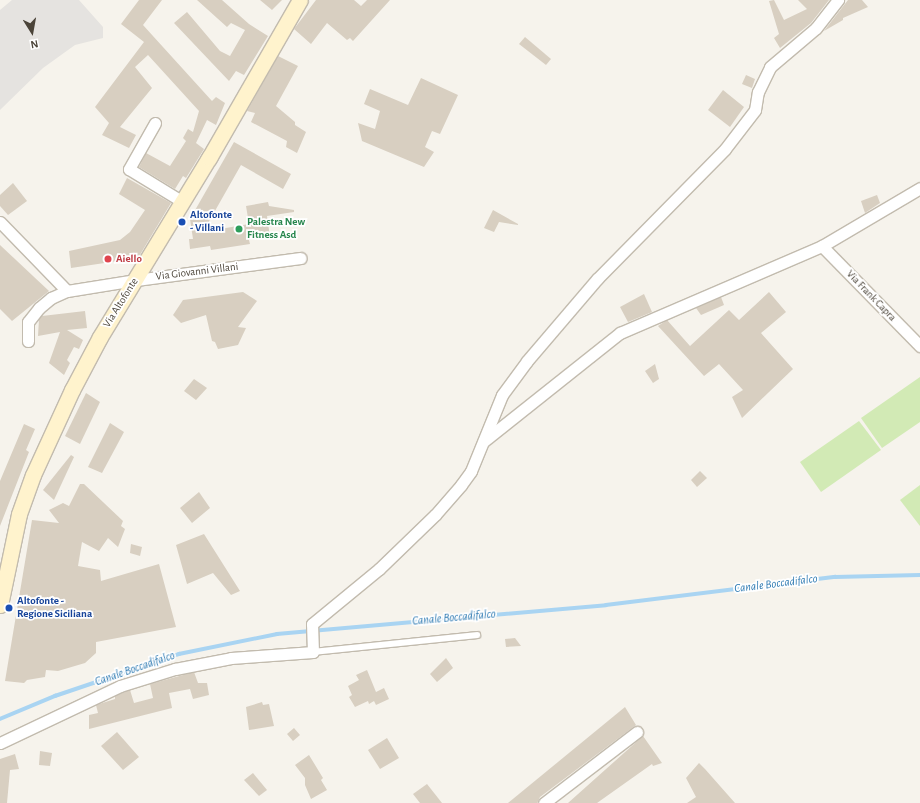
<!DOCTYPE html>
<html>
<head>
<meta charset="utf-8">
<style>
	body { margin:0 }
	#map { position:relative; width:920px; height:803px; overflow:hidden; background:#f6f3ec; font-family:"Alegreya Sans",sans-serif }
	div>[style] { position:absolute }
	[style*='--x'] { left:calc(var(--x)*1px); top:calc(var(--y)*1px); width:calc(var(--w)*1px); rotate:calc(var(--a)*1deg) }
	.green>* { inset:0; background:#d2eab5 }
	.parking>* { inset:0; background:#e5e3e0 }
	.stream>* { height:3.5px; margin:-1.75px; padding:0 1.75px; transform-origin:1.75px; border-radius:1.75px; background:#a9d4f2 }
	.building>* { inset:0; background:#d8cfc1 }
	.roads { filter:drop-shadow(1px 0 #c2bbae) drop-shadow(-1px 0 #c2bbae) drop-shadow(0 1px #c2bbae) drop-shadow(0 -1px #c2bbae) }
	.lane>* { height:5.5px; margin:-2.75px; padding:0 2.75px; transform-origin:2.75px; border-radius:2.75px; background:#fff }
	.street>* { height:11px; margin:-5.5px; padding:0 5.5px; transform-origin:5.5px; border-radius:5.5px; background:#fff }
	.secondary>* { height:15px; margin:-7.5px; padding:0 7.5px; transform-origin:7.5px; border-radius:7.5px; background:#fff3cd }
	.dots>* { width:11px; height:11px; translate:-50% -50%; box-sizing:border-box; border:2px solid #fff; border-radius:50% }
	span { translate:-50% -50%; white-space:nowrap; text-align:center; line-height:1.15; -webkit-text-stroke:3.5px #fff; paint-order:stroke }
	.transit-label { font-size:11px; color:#164399; font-weight:700 }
	.left { translate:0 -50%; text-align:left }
	.leisure-label { font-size:11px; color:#27864d; font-weight:700 }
	.health-label { font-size:11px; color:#be3a42; font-weight:700 }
	.street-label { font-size:11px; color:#4b4439 }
	.water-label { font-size:12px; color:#2e7ab2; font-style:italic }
	.north { position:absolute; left:12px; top:12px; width:40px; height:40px; -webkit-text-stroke:3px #fff; paint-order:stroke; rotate:169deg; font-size:11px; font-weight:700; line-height:16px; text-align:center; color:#4b4439 }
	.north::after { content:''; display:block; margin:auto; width:14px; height:18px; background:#4b4439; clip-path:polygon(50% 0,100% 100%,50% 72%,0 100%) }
</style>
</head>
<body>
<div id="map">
	<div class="green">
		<div style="clip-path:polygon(920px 377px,920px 422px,882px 448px,861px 418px)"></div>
		<div style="clip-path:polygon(859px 421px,881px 450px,821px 492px,800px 462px)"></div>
		<div style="clip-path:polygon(920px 485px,920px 526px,900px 500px)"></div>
	</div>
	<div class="parking">
		<div style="clip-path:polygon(12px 0,79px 0,103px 27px,103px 38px,75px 45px,43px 68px,0 110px,0 10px)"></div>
	</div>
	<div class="stream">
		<div style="--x:0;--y:719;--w:60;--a:-22.7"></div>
		<div style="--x:55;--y:696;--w:131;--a:-18.7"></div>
		<div style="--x:179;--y:654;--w:100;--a:-11.5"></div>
		<div style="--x:277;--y:634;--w:330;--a:-5"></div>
		<div style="--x:606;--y:605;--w:231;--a:-7"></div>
		<div style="--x:835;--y:577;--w:85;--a:-1.3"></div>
	</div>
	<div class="building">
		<div style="clip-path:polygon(139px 0,162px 0,143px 25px,212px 101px,216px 97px,225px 103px,216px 125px,207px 120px,196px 143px,204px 149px,186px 178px,183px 176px,175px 189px,139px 167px,146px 153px,170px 166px,186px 141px,183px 138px,188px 129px,193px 132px,199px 111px,148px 55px,135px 67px,152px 88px,120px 127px,136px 135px,129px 148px,102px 135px,109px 123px,95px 107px,144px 42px,121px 24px)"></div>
		<div style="clip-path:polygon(197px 0,222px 0,249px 24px,268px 36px,244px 75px,236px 71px,229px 81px,174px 23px,187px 12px,220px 51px,230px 56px,245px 30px,231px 23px,227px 27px)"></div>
		<div style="clip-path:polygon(260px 0,282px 0,272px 10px)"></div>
		<div style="clip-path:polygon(316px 0,354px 0,361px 6px,367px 0,390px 0,353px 41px,350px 38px,347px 40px,327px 23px,311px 44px,294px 29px)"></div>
		<div style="clip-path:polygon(774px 0,784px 20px,807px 9px,798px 0,829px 0,811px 23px,780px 48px,774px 38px,779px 34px,769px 1px)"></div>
		<div style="clip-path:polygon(848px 0,862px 0,868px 7px,843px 18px,843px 20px,824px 31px)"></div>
		<div style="clip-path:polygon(525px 37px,551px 59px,546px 65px,519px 44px)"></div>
		<div style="clip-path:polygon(278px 56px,298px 66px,276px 106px,295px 122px,295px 125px,306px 132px,297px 153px,286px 147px,287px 141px,251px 122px,255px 113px,247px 111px)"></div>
		<div style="clip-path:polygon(746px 75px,755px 79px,752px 88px,742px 84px)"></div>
		<div style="clip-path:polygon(421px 78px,458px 95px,440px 134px,432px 131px,425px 147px,434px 152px,424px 167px,362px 141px,358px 123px,375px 129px,380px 111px,364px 104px,370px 89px,408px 105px)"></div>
		<div style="clip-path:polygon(723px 90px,744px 107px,730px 127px,708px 110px)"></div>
		<div style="clip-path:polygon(234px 142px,291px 174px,283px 189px,241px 165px,203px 232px,249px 224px,246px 206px,268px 202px,269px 206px,294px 210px,294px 212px,267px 216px,270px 237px,249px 240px,250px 244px,211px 250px,210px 246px,190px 249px,189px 239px,193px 239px,190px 219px)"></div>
		<div style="clip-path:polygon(127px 178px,171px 203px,138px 258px,71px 268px,69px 251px,120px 240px,130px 232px,145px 210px,119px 194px)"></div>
		<div style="clip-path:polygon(13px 183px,27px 201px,8px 215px,0 206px,0 195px)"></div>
		<div style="clip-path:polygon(877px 195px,880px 203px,865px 213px,861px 201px)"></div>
		<div style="clip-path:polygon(493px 210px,518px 224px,518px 225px,499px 222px,494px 232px,484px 228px)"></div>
		<div style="clip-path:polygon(0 245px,49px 291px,12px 321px,0 309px)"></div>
		<div style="clip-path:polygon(243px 292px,257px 301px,238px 327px,246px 328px,238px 345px,218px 349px,215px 342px,212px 341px,206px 315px,181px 323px,173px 315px,183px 300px)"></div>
		<div style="clip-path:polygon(769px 292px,786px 312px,761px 333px,793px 369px,742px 418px,732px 397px,743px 390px,719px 364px,704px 376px,658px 326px,667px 320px,690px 346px,729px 310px,739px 320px)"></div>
		<div style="clip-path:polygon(644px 294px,652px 312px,628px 322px,620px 307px)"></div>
		<div style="clip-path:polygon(721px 297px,724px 305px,701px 315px,696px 308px)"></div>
		<div style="clip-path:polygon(85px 311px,87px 328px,67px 330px,83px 340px,79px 349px,74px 347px,67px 360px,70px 363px,64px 375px,49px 363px,60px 332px,38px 336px,39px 319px,42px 316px)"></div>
		<div style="clip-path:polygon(655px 364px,659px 379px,653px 383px,645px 371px)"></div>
		<div style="clip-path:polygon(194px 379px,207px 388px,196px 400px,184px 391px)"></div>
		<div style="clip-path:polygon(86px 393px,100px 402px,80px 444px,65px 436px)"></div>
		<div style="clip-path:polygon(110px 423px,124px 432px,102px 473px,88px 467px)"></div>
		<div style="clip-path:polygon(24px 424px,35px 429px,26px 450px,29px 452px,0 526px,0 481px)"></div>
		<div style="clip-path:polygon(71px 455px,74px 457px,54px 500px,43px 490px)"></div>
		<div style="clip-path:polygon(700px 471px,707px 478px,697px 487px,691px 480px)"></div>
		<div style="clip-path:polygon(80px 484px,84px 484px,123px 521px,121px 526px,125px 529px,118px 547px,108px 538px,99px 551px,82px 542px,78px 566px,100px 570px,101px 581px,159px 564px,176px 627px,96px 642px,96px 653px,85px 663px,58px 671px,46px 670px,45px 677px,27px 680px,24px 683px,5px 681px,32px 520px,59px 523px,49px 510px,63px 503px,69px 506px)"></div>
		<div style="clip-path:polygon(199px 492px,210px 508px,192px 523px,180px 508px)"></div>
		<div style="clip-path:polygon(204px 534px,240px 591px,231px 595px,213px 573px,187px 584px,176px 545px)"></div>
		<div style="clip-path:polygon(131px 544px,142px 547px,140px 556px,130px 553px)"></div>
		<div style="clip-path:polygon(515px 638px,521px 646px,506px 647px,505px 639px)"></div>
		<div style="clip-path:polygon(446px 658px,453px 668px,437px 682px,430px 674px)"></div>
		<div style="clip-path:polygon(367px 670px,376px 692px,384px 688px,389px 699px,376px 705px,374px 701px,369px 704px,368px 701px,355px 707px,349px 697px,352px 695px,348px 686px,359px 680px,356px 675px)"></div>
		<div style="clip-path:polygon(194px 672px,198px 683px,207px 683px,209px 695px,193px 699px,190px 689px,169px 693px,172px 708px,89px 729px,89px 715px,98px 713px,96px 705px,115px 699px,115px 696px,130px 690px,134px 703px,153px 698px,150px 684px)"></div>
		<div style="clip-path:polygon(262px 702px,263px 705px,269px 704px,274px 726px,249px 730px,246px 707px)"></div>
		<div style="clip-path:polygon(625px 707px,636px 725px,540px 797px,537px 803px,508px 803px)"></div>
		<div style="clip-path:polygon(294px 728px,300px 735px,293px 741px,287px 734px)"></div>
		<div style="clip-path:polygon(117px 732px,139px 757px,123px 770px,101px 746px)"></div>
		<div style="clip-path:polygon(643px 736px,662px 763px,653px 766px,652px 764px,597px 803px,568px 803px)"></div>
		<div style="clip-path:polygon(387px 738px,399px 758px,380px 769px,368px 750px)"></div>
		<div style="clip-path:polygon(40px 751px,52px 753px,50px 766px,39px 765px)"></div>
		<div style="clip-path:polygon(15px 754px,19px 769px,10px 770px,7px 803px,0 803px,0 759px)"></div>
		<div style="clip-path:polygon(309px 755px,323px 778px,321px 780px,327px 790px,311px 799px,305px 785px,305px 778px,295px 765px)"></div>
		<div style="clip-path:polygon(699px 763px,705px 769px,735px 803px,687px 803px,696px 797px,686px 778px)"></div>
		<div style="clip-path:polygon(253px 773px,267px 790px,259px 796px,244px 780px)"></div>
		<div style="clip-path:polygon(427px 784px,442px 803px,420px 803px,413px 794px)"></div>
	</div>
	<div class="roads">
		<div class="lane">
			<div style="--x:313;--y:652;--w:165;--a:-5.9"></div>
		</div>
		<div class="street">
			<div style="--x:155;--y:123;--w:53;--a:119.5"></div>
			<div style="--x:129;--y:169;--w:63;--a:31.4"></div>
			<div style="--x:0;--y:222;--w:96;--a:45.8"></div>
			<div style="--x:822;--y:246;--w:140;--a:45.6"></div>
			<div style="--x:28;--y:341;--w:19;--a:-90"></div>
			<div style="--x:28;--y:322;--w:18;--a:-52"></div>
			<div style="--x:39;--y:308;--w:16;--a:-40"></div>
			<div style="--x:51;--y:298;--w:17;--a:-24"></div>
			<div style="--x:67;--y:291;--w:70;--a:-9.1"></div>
			<div style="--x:136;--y:280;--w:166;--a:-7.6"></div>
			<div style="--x:484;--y:441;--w:174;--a:-38.5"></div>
			<div style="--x:620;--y:333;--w:220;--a:-23.3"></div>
			<div style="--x:822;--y:246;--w:114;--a:-30.6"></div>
			<div style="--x:0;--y:743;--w:133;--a:-25.4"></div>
			<div style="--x:120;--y:686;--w:58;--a:-17.2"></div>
			<div style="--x:175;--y:669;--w:57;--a:-11.1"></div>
			<div style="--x:231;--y:658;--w:82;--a:-4.2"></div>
			<div style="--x:313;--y:652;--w:28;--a:-92"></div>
			<div style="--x:312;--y:624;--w:87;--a:-39.4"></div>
			<div style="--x:379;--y:569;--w:78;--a:-44"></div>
			<div style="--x:435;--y:515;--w:40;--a:-49"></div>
			<div style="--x:461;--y:485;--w:17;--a:-54"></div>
			<div style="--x:471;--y:471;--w:82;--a:-67.8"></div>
			<div style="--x:502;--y:395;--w:42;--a:-53.7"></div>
			<div style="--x:527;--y:361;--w:108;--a:-49.5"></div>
			<div style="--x:597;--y:279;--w:182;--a:-45.4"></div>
			<div style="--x:725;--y:149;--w:49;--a:-52.4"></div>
			<div style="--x:755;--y:110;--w:18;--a:-81"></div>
			<div style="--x:758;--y:92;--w:28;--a:-64"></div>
			<div style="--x:770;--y:67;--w:60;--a:-40.3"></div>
			<div style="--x:816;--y:28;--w:36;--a:-52"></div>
			<div style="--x:544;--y:803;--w:117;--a:-37.4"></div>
		</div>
		<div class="secondary">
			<div style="--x:0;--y:605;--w:93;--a:-78.2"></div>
			<div style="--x:19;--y:514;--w:41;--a:-70.3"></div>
			<div style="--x:33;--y:475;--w:94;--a:-65.4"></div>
			<div style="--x:72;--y:390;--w:60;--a:-62.2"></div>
			<div style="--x:100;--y:337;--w:210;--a:-58.7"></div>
			<div style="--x:209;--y:158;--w:182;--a:-60.1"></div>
		</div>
	</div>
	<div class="dots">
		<div style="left:182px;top:222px;background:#1a4fb4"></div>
		<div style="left:239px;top:229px;background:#2e9e5b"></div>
		<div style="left:108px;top:259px;background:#e0444e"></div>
		<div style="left:9px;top:608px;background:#1a4fb4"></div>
	</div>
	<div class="transit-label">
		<span class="left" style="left:190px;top:222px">Altofonte<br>- Villani</span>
		<span class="left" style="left:17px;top:608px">Altofonte -<br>Regione Siciliana</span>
	</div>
	<div class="leisure-label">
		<span class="left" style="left:247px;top:229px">Palestra New<br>Fitness Asd</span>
	</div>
	<div class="health-label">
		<span class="left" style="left:116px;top:259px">Aiello</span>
	</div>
	<div class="street-label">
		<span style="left:197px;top:272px;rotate:-7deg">Via Giovanni Villani</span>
		<span style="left:871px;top:296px;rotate:46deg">Via Frank Capra</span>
		<span style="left:121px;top:303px;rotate:-58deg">Via Altofonte</span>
	</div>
	<div class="water-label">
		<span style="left:776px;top:584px;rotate:-7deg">Canale Boccadifalco</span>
		<span style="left:454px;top:618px;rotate:-5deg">Canale Boccadifalco</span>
		<span style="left:135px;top:669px;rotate:-19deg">Canale Boccadifalco</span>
	</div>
	<div class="north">N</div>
</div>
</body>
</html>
